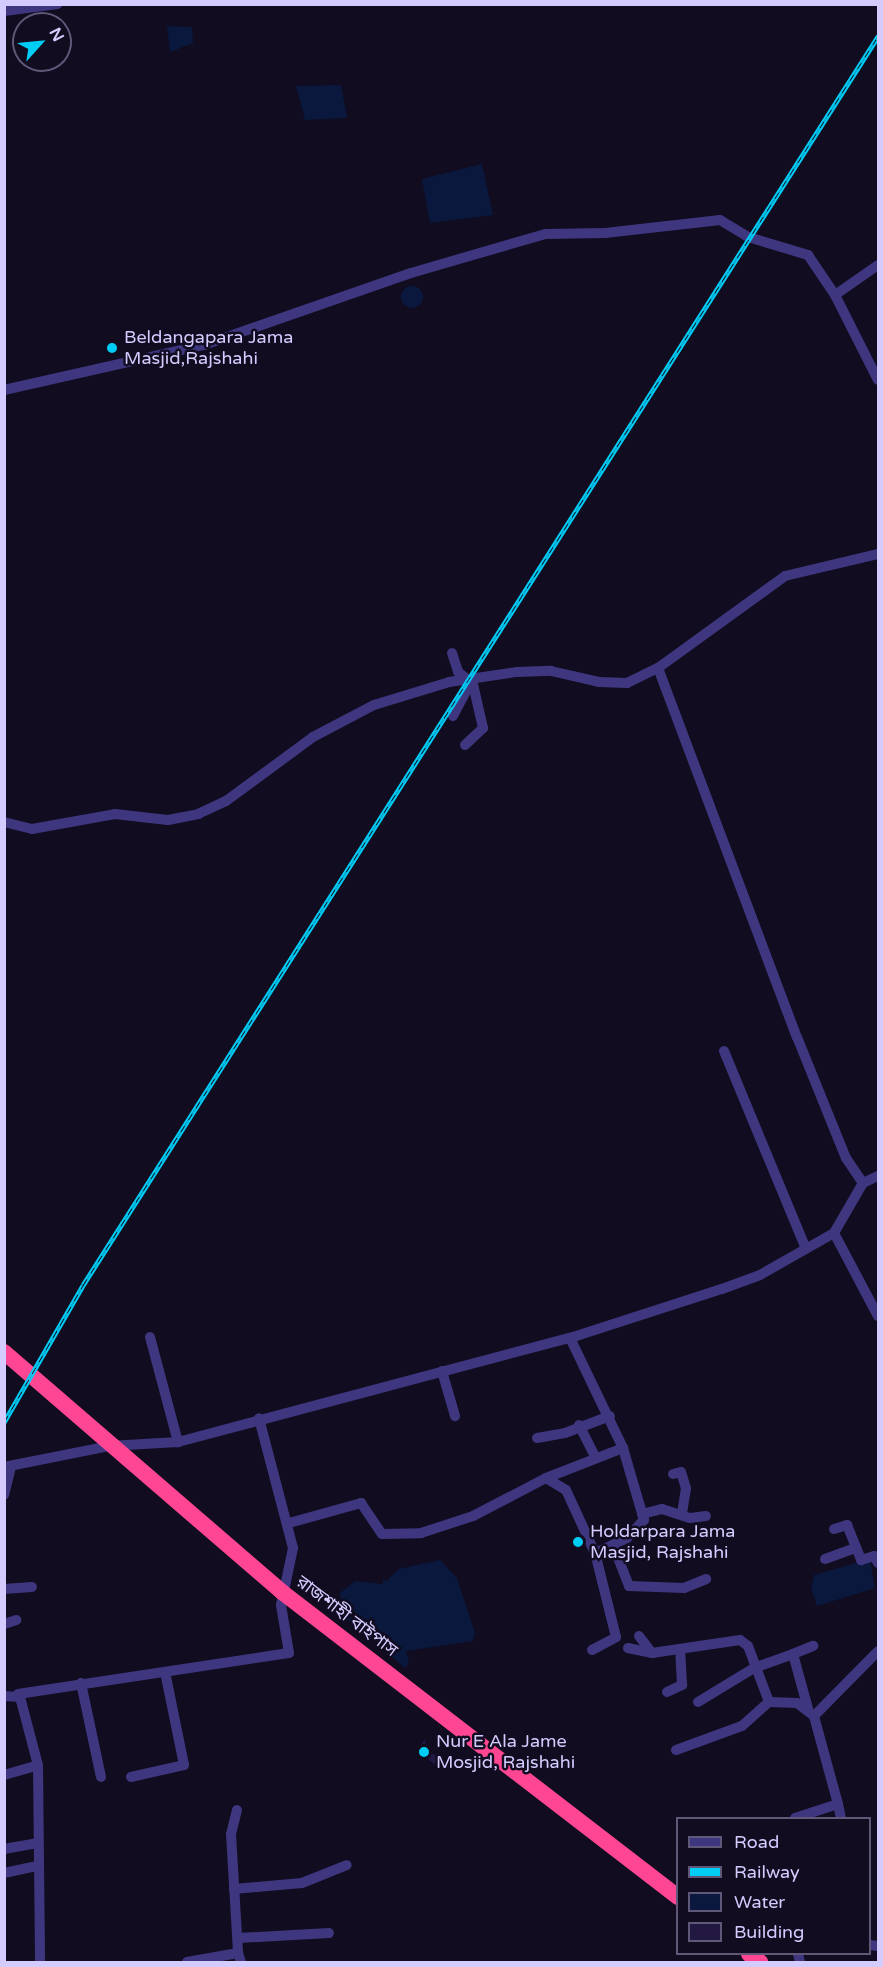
<!DOCTYPE html>
<html>
<head>
<meta charset="utf-8">
<style>
	body { margin:0 }
	#map { position:relative; width:883px; height:1967px; overflow:hidden; background:#110c20; font-family:"Varela Round","Noto Sans Bengali",sans-serif }
	div>[style] { position:absolute }
	[style*='--x'] { left:calc(var(--x)*1px); top:calc(var(--y)*1px); width:calc(var(--w)*1px); rotate:calc(var(--a)*1deg) }
	.water>* { inset:0; background:#09183c }
	.round { border-radius:50% }
	.building>* { inset:0; background:#231841 }
	.minor>* { height:10px; margin:-5px; padding:0 5px; transform-origin:5px; border-radius:5px; background:#3e377f }
	.highway>* { height:16px; margin:-8px; padding:0 8px; transform-origin:8px; border-radius:8px; background:#ff4692 }
	.rail>* { height:4.5px; margin-top:-2.25px; transform-origin:0; background:repeating-linear-gradient(90deg,#110c20 0 7px,#00cdf6 0 14px); box-sizing:border-box; border-block:2px solid #00cdf6 }
	.dots>* { width:16px; height:16px; translate:-50% -50%; box-sizing:border-box; border:3px solid #110c20; border-radius:50% }
	span { translate:-50% -50%; white-space:nowrap; text-align:center; line-height:1.15; -webkit-text-stroke:5px #110c20; paint-order:stroke }
	.poi-label { font-size:18px; color:#d4cbff }
	.left { translate:0 -50%; text-align:left }
	.street-label { font-size:18px; color:#d4cbff }
	.frame { position:absolute; inset:0; border:6px solid #d4cbff; pointer-events:none }
	.legend { position:absolute; left:676px; top:1817px; width:195px; height:138px; box-sizing:border-box; background:#110c20; border:2px solid #5f5879; margin:0; padding:8px 10px; list-style:none; font-size:18px; color:#d4cbff }
	.legend li { display:flex; align-items:center; gap:12px; height:30px }
	.legend b { width:30px; border:2px solid #5f5879 }
	.north { position:absolute; left:12px; top:12px; width:60px; height:60px; box-sizing:border-box; background:#110c20; border:2px solid #5f5879; border-radius:50%; rotate:63deg; font-size:16px; font-weight:700; line-height:24px; text-align:center; color:#d4cbff }
	.north::after { content:''; display:block; margin:auto; width:21px; height:27px; background:#00cdf6; clip-path:polygon(50% 0,100% 100%,50% 72%,0 100%) }
</style>
</head>
<body>
<div id="map">
	<div class="water">
		<div style="clip-path:polygon(167px 26px,192px 27px,193px 43px,170px 52px)"></div>
		<div style="clip-path:polygon(341px 85px,347px 118px,305px 120px,296px 86px)"></div>
		<div style="clip-path:polygon(482px 164px,493px 215px,430px 223px,422px 179px)"></div>
		<div class="round" style="left:401px;top:286px;width:22px;height:22px"></div>
		<div style="clip-path:polygon(870px 1559px,875px 1588px,817px 1606px,811px 1588px,814px 1575px)"></div>
		<div style="clip-path:polygon(440px 1560px,457px 1578px,475px 1633px,473px 1641px,406px 1651px,409px 1663px,405px 1668px,344px 1617px,340px 1593px,355px 1581px,383px 1584px,383px 1579px,387px 1581px,398px 1569px)"></div>
	</div>
	<div class="building">
		<div style="clip-path:polygon(425px 1739px,426px 1750px,444px 1760px,435px 1765px,418px 1750px)"></div>
	</div>
	<div class="minor">
		<div style="--x:4;--y:11;--w:54;--a:-7.4"></div>
		<div style="--x:835;--y:295;--w:52;--a:-34.9"></div>
		<div style="--x:4;--y:390;--w:205;--a:-12.7"></div>
		<div style="--x:204;--y:345;--w:219;--a:-19.2"></div>
		<div style="--x:411;--y:273;--w:140;--a:-16.2"></div>
		<div style="--x:545;--y:234;--w:60;--a:-1"></div>
		<div style="--x:605;--y:233;--w:116;--a:-6.4"></div>
		<div style="--x:720;--y:220;--w:33;--a:31"></div>
		<div style="--x:748;--y:237;--w:63;--a:16.7"></div>
		<div style="--x:808;--y:255;--w:48;--a:56"></div>
		<div style="--x:835;--y:295;--w:95;--a:63.2"></div>
		<div style="--x:452;--y:653;--w:20;--a:72"></div>
		<div style="--x:458;--y:672;--w:13;--a:39"></div>
		<div style="--x:658;--y:668;--w:157;--a:-35.9"></div>
		<div style="--x:785;--y:576;--w:96;--a:-13.3"></div>
		<div style="--x:453;--y:716;--w:41;--a:-62.2"></div>
		<div style="--x:465;--y:745;--w:25;--a:-43"></div>
		<div style="--x:483;--y:728;--w:49;--a:-102.9"></div>
		<div style="--x:4;--y:822;--w:29;--a:14"></div>
		<div style="--x:32;--y:829;--w:84;--a:-10.2"></div>
		<div style="--x:115;--y:814;--w:53;--a:6.5"></div>
		<div style="--x:168;--y:820;--w:31;--a:-11"></div>
		<div style="--x:198;--y:814;--w:31;--a:-25"></div>
		<div style="--x:226;--y:801;--w:108;--a:-36.3"></div>
		<div style="--x:313;--y:737;--w:69;--a:-27.7"></div>
		<div style="--x:374;--y:705;--w:78;--a:-17"></div>
		<div style="--x:449;--y:682;--w:69;--a:-8.4"></div>
		<div style="--x:517;--y:672;--w:34;--a:-2"></div>
		<div style="--x:551;--y:671;--w:49;--a:12.9"></div>
		<div style="--x:599;--y:682;--w:28;--a:2"></div>
		<div style="--x:627;--y:683;--w:34;--a:-26"></div>
		<div style="--x:658;--y:668;--w:394;--a:69.4"></div>
		<div style="--x:797;--y:1037;--w:131;--a:68"></div>
		<div style="--x:846;--y:1158;--w:30;--a:56"></div>
		<div style="--x:724;--y:1051;--w:214;--a:67.5"></div>
		<div style="--x:834;--y:1233;--w:94;--a:62.1"></div>
		<div style="--x:150;--y:1337;--w:109;--a:75.1"></div>
		<div style="--x:442;--y:1371;--w:47;--a:73.9"></div>
		<div style="--x:579;--y:1425;--w:36;--a:63"></div>
		<div style="--x:537;--y:1438;--w:28;--a:-10"></div>
		<div style="--x:565;--y:1433;--w:48;--a:-20.7"></div>
		<div style="--x:4;--y:1467;--w:107;--a:-11.3"></div>
		<div style="--x:109;--y:1446;--w:69;--a:-3.3"></div>
		<div style="--x:178;--y:1442;--w:406;--a:-14.9"></div>
		<div style="--x:570;--y:1338;--w:160;--a:-17.9"></div>
		<div style="--x:722;--y:1289;--w:40;--a:-20.2"></div>
		<div style="--x:760;--y:1275;--w:85;--a:-29.6"></div>
		<div style="--x:834;--y:1233;--w:58;--a:-59.9"></div>
		<div style="--x:863;--y:1183;--w:17;--a:-25"></div>
		<div style="--x:673;--y:1474;--w:8;--a:-14"></div>
		<div style="--x:681;--y:1472;--w:17;--a:73"></div>
		<div style="--x:686;--y:1488;--w:24;--a:99"></div>
		<div style="--x:546;--y:1478;--w:83;--a:-21.3"></div>
		<div style="--x:4;--y:1495;--w:30;--a:-76"></div>
		<div style="--x:642;--y:1514;--w:21;--a:-14"></div>
		<div style="--x:662;--y:1509;--w:29;--a:18"></div>
		<div style="--x:690;--y:1518;--w:16;--a:-7"></div>
		<div style="--x:289;--y:1523;--w:75;--a:-15.5"></div>
		<div style="--x:361;--y:1503;--w:37;--a:56"></div>
		<div style="--x:382;--y:1534;--w:39;--a:-1"></div>
		<div style="--x:421;--y:1533;--w:55;--a:-18.1"></div>
		<div style="--x:473;--y:1516;--w:82;--a:-27.5"></div>
		<div style="--x:546;--y:1478;--w:23;--a:31"></div>
		<div style="--x:566;--y:1490;--w:69;--a:65.3"></div>
		<div style="--x:595;--y:1553;--w:35;--a:-25"></div>
		<div style="--x:627;--y:1538;--w:25;--a:-47"></div>
		<div style="--x:644;--y:1520;--w:75;--a:-106.3"></div>
		<div style="--x:623;--y:1448;--w:122;--a:-115.7"></div>
		<div style="--x:834;--y:1529;--w:14;--a:-17"></div>
		<div style="--x:847;--y:1525;--w:38;--a:68"></div>
		<div style="--x:861;--y:1560;--w:14;--a:-17"></div>
		<div style="--x:874;--y:1556;--w:8;--a:60"></div>
		<div style="--x:613;--y:1545;--w:44;--a:68.7"></div>
		<div style="--x:629;--y:1586;--w:55;--a:2.1"></div>
		<div style="--x:684;--y:1588;--w:24;--a:-22"></div>
		<div style="--x:825;--y:1559;--w:33;--a:-20"></div>
		<div style="--x:4;--y:1589;--w:28;--a:-4"></div>
		<div style="--x:4;--y:1624;--w:13;--a:-18"></div>
		<div style="--x:639;--y:1636;--w:21;--a:53"></div>
		<div style="--x:628;--y:1648;--w:25;--a:12"></div>
		<div style="--x:652;--y:1653;--w:89;--a:-8.4"></div>
		<div style="--x:740;--y:1640;--w:10;--a:37"></div>
		<div style="--x:748;--y:1646;--w:60;--a:69.4"></div>
		<div style="--x:769;--y:1702;--w:28;--a:2"></div>
		<div style="--x:797;--y:1703;--w:21;--a:37"></div>
		<div style="--x:592;--y:1650;--w:27;--a:-28"></div>
		<div style="--x:616;--y:1637;--w:87;--a:-104"></div>
		<div style="--x:793;--y:1654;--w:22;--a:-22"></div>
		<div style="--x:81;--y:1683;--w:96;--a:78"></div>
		<div style="--x:667;--y:1692;--w:17;--a:-25"></div>
		<div style="--x:682;--y:1685;--w:35;--a:-93"></div>
		<div style="--x:18;--y:1694;--w:274;--a:-8.6"></div>
		<div style="--x:289;--y:1653;--w:49;--a:-99.5"></div>
		<div style="--x:281;--y:1605;--w:58;--a:-78.1"></div>
		<div style="--x:293;--y:1548;--w:134;--a:-104.7"></div>
		<div style="--x:4;--y:1696;--w:16;--a:4"></div>
		<div style="--x:20;--y:1697;--w:70;--a:75.2"></div>
		<div style="--x:38;--y:1765;--w:197;--a:89.4"></div>
		<div style="--x:698;--y:1702;--w:66;--a:-31.3"></div>
		<div style="--x:754;--y:1668;--w:41;--a:-19.7"></div>
		<div style="--x:793;--y:1654;--w:60;--a:74.6"></div>
		<div style="--x:676;--y:1750;--w:70;--a:-20"></div>
		<div style="--x:742;--y:1726;--w:36;--a:-42"></div>
		<div style="--x:4;--y:1775;--w:35;--a:-16"></div>
		<div style="--x:131;--y:1777;--w:54;--a:-12.8"></div>
		<div style="--x:184;--y:1765;--w:95;--a:-101.5"></div>
		<div style="--x:838;--y:1804;--w:14;--a:78"></div>
		<div style="--x:237;--y:1810;--w:25;--a:104"></div>
		<div style="--x:231;--y:1834;--w:119;--a:86.6"></div>
		<div style="--x:795;--y:1818;--w:45;--a:-18"></div>
		<div style="--x:838;--y:1804;--w:91;--a:-105.3"></div>
		<div style="--x:814;--y:1716;--w:91;--a:-45.4"></div>
		<div style="--x:4;--y:1849;--w:35;--a:-10"></div>
		<div style="--x:4;--y:1873;--w:34;--a:-12"></div>
		<div style="--x:234;--y:1889;--w:68;--a:-5"></div>
		<div style="--x:302;--y:1883;--w:48;--a:-21.8"></div>
		<div style="--x:238;--y:1938;--w:91;--a:-3.1"></div>
		<div style="--x:870;--y:1945;--w:8;--a:7"></div>
		<div style="--x:798;--y:1954;--w:8;--a:76"></div>
		<div style="--x:187;--y:1962;--w:52;--a:-10"></div>
		<div style="--x:238;--y:1953;--w:9;--a:72"></div>
	</div>
	<div class="highway">
		<div style="--x:4;--y:1352;--w:367;--a:40.8"></div>
		<div style="--x:282;--y:1592;--w:500;--a:37.6"></div>
		<div style="--x:749;--y:1954;--w:14;--a:36"></div>
	</div>
	<div class="rail">
		<div style="--x:4;--y:1422;--w:158;--a:-60"></div>
		<div style="--x:83;--y:1285;--w:1481;--a:-57.52"></div>
	</div>
	<div class="dots">
		<div style="left:112px;top:348px;background:#00cdf6"></div>
		<div style="left:578px;top:1542px;background:#00cdf6"></div>
		<div style="left:424px;top:1752px;background:#00cdf6"></div>
	</div>
	<div class="poi-label">
		<span class="left" style="left:124px;top:348px">Beldangapara Jama<br>Masjid,Rajshahi</span>
		<span class="left" style="left:590px;top:1542px">Holdarpara Jama<br>Masjid, Rajshahi</span>
		<span class="left" style="left:436px;top:1752px">Nur E Ala Jame<br>Mosjid, Rajshahi</span>
	</div>
	<div class="street-label">
		<span style="left:347px;top:1616px;rotate:37deg">রাজশাহী বাইপাস</span>
	</div>
	<div class="frame"></div>
	<ul class="legend">
	<li><b style="height:8px;background:#3e377f"></b>Road</li>
	<li><b style="height:8px;background:#00cdf6"></b>Railway</li>
	<li><b style="height:16px;background:#09183c"></b>Water</li>
	<li><b style="height:16px;background:#231841"></b>Building</li>
	</ul>
	<div class="north">N</div>
</div>
</body>
</html>
